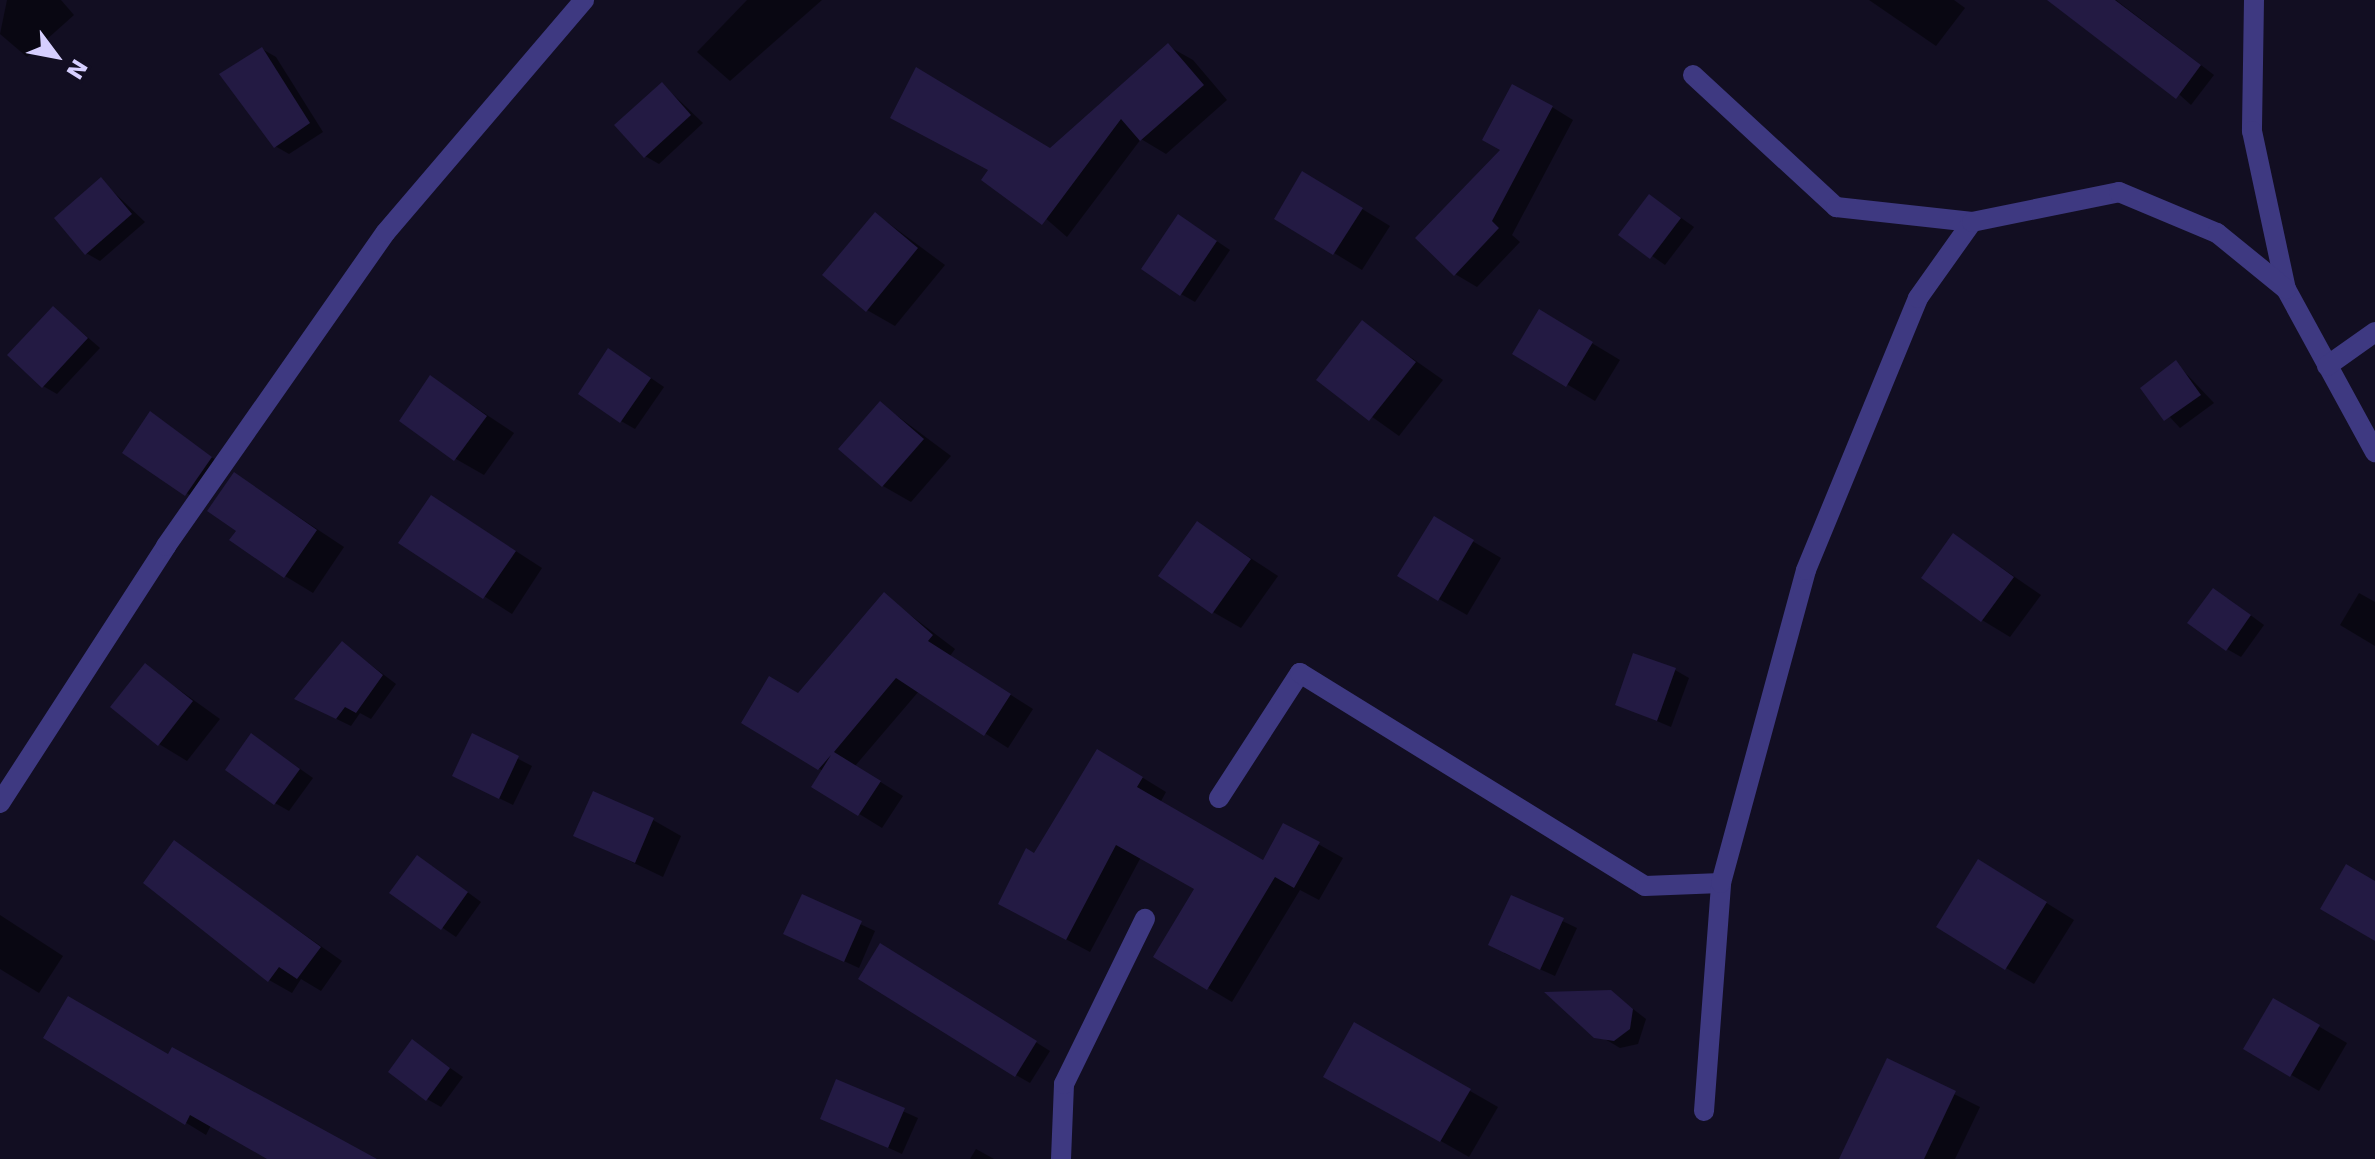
<!DOCTYPE html>
<html>
<head>
<meta charset="utf-8">
<style>
	body { margin:0 }
	#map { position:relative; width:2375px; height:1159px; overflow:hidden; background:#120e22; font-family:"DejaVu Sans",sans-serif }
	div>[style] { position:absolute }
	[style*='--x'] { left:calc(var(--x)*1px); top:calc(var(--y)*1px); width:calc(var(--w)*1px); rotate:calc(var(--a)*1deg) }
	.shadow>* { inset:0; background:#0007 }
	.building>* { inset:0; background:#231a43 }
	.street>* { height:20px; margin:-10px; padding:0 10px; transform-origin:10px; border-radius:10px; background:#3e3981 }
	span { translate:-50% -50%; white-space:nowrap; text-align:center; line-height:1.15; -webkit-text-stroke:8px #120e22; paint-order:stroke }
	.north { position:absolute; left:16px; top:16px; width:80px; height:80px; -webkit-text-stroke:6px #120e22; paint-order:stroke; rotate:122deg; font-size:22px; font-weight:700; line-height:32px; text-align:center; color:#d6cfff }
	.north::after { content:''; display:block; margin:auto; width:28px; height:36px; background:#d6cfff; clip-path:polygon(50% 0,100% 100%,50% 72%,0 100%) }
</style>
</head>
<body>
<div id="map">
	<div class="shadow">
		<div style="clip-path:polygon(7px 0,61px 0,74px 15px,27px 57px,0 34px)"></div>
		<div style="clip-path:polygon(747px 0,822px 0,730px 81px,697px 52px)"></div>
		<div style="clip-path:polygon(1869px 0,1954px 0,1965px 8px,1936px 46px)"></div>
		<div style="clip-path:polygon(2074px 0,2116px 0,2214px 75px,2191px 105px)"></div>
		<div style="clip-path:polygon(1168px 46px,1193px 60px,1227px 100px,1166px 154px,1141px 139px,1067px 237px,990px 170px,1050px 150px)"></div>
		<div style="clip-path:polygon(262px 49px,276px 57px,323px 132px,289px 154px,275px 146px)"></div>
		<div style="clip-path:polygon(662px 84px,703px 123px,659px 164px,645px 156px)"></div>
		<div style="clip-path:polygon(1552px 107px,1573px 120px,1512px 235px,1520px 242px,1477px 287px,1455px 274px)"></div>
		<div style="clip-path:polygon(101px 180px,145px 222px,100px 261px,86px 253px)"></div>
		<div style="clip-path:polygon(1331px 190px,1390px 226px,1362px 270px,1277px 218px)"></div>
		<div style="clip-path:polygon(1663px 205px,1694px 227px,1665px 265px,1621px 234px)"></div>
		<div style="clip-path:polygon(876px 214px,945px 265px,895px 326px,867px 310px)"></div>
		<div style="clip-path:polygon(1193px 225px,1230px 250px,1195px 302px,1181px 294px)"></div>
		<div style="clip-path:polygon(54px 308px,100px 348px,57px 394px,43px 386px)"></div>
		<div style="clip-path:polygon(1540px 312px,1620px 360px,1595px 401px,1515px 353px)"></div>
		<div style="clip-path:polygon(1362px 323px,1443px 380px,1399px 436px,1319px 379px)"></div>
		<div style="clip-path:polygon(623px 359px,664px 387px,635px 429px,621px 421px)"></div>
		<div style="clip-path:polygon(2176px 363px,2214px 403px,2180px 428px,2143px 388px)"></div>
		<div style="clip-path:polygon(431px 378px,514px 433px,484px 475px,456px 459px)"></div>
		<div style="clip-path:polygon(880px 403px,951px 456px,911px 502px,883px 486px)"></div>
		<div style="clip-path:polygon(164px 422px,225px 467px,200px 502px,125px 452px)"></div>
		<div style="clip-path:polygon(234px 474px,344px 547px,313px 593px,285px 576px)"></div>
		<div style="clip-path:polygon(459px 514px,542px 568px,512px 614px,401px 543px)"></div>
		<div style="clip-path:polygon(1435px 519px,1501px 558px,1467px 615px,1439px 599px)"></div>
		<div style="clip-path:polygon(1198px 524px,1278px 576px,1241px 628px,1213px 612px)"></div>
		<div style="clip-path:polygon(1954px 535px,2041px 595px,2010px 637px,1982px 620px)"></div>
		<div style="clip-path:polygon(2359px 593px,2375px 602px,2375px 646px,2340px 625px)"></div>
		<div style="clip-path:polygon(884px 595px,955px 649px,950px 656px,1033px 709px,1008px 748px,919px 691px,855px 766px,903px 796px,882px 828px,814px 786px,823px 771px,744px 722px,799px 695px)"></div>
		<div style="clip-path:polygon(2227px 598px,2264px 625px,2241px 657px,2227px 649px)"></div>
		<div style="clip-path:polygon(342px 643px,396px 684px,371px 719px,360px 713px,351px 726px,310px 706px)"></div>
		<div style="clip-path:polygon(146px 666px,220px 719px,187px 761px,159px 744px)"></div>
		<div style="clip-path:polygon(1675px 670px,1689px 678px,1671px 727px,1617px 704px)"></div>
		<div style="clip-path:polygon(252px 735px,313px 778px,289px 811px,275px 803px)"></div>
		<div style="clip-path:polygon(473px 736px,532px 766px,513px 805px,468px 783px)"></div>
		<div style="clip-path:polygon(1122px 765px,1166px 792px,1160px 803px,1264px 862px,1284px 825px,1343px 858px,1319px 900px,1300px 890px,1232px 1002px,1156px 957px,1197px 889px,1141px 857px,1090px 952px,1024px 917px,1035px 855px)"></div>
		<div style="clip-path:polygon(653px 820px,681px 836px,663px 877px,576px 835px)"></div>
		<div style="clip-path:polygon(174px 843px,342px 961px,321px 991px,301px 979px,292px 993px,269px 980px,146px 883px)"></div>
		<div style="clip-path:polygon(432px 866px,481px 902px,456px 937px,392px 893px)"></div>
		<div style="clip-path:polygon(2006px 878px,2074px 920px,2034px 984px,2006px 968px)"></div>
		<div style="clip-path:polygon(803px 897px,875px 931px,859px 968px,800px 941px)"></div>
		<div style="clip-path:polygon(1512px 897px,1577px 928px,1555px 976px,1504px 953px)"></div>
		<div style="clip-path:polygon(0 915px,63px 956px,39px 993px,0 969px)"></div>
		<div style="clip-path:polygon(895px 954px,1050px 1051px,1030px 1083px,1016px 1075px)"></div>
		<div style="clip-path:polygon(1611px 992px,1646px 1019px,1638px 1044px,1620px 1048px,1605px 1039px)"></div>
		<div style="clip-path:polygon(2274px 1000px,2347px 1043px,2319px 1091px,2245px 1048px)"></div>
		<div style="clip-path:polygon(1355px 1025px,1498px 1107px,1469px 1157px,1326px 1076px)"></div>
		<div style="clip-path:polygon(46px 1037px,169px 1057px,365px 1159px,271px 1159px,211px 1125px,206px 1135px)"></div>
		<div style="clip-path:polygon(413px 1042px,463px 1077px,441px 1107px,427px 1099px)"></div>
		<div style="clip-path:polygon(1888px 1061px,1980px 1107px,1955px 1159px,1841px 1159px)"></div>
		<div style="clip-path:polygon(838px 1082px,918px 1118px,902px 1154px,823px 1118px)"></div>
		<div style="clip-path:polygon(976px 1149px,994px 1159px,970px 1159px)"></div>
	</div>
	<div class="building">
		<div style="clip-path:polygon(2047px 0,2115px 0,2201px 65px,2176px 99px)"></div>
		<div style="clip-path:polygon(1168px 43px,1204px 85px,1140px 141px,1121px 119px,1042px 225px,981px 180px,988px 170px,890px 118px,916px 67px,1050px 148px)"></div>
		<div style="clip-path:polygon(262px 47px,310px 123px,274px 148px,219px 74px)"></div>
		<div style="clip-path:polygon(662px 82px,691px 115px,644px 158px,614px 125px)"></div>
		<div style="clip-path:polygon(1512px 84px,1553px 106px,1492px 221px,1499px 228px,1454px 276px,1415px 238px,1500px 150px,1482px 140px)"></div>
		<div style="clip-path:polygon(1302px 171px,1363px 208px,1333px 255px,1274px 219px)"></div>
		<div style="clip-path:polygon(101px 177px,132px 214px,85px 255px,54px 218px)"></div>
		<div style="clip-path:polygon(1649px 194px,1681px 218px,1650px 259px,1618px 235px)"></div>
		<div style="clip-path:polygon(875px 212px,918px 248px,866px 312px,822px 275px)"></div>
		<div style="clip-path:polygon(1178px 214px,1217px 241px,1180px 296px,1141px 269px)"></div>
		<div style="clip-path:polygon(53px 306px,88px 338px,42px 388px,7px 355px)"></div>
		<div style="clip-path:polygon(1539px 309px,1593px 342px,1566px 387px,1512px 354px)"></div>
		<div style="clip-path:polygon(1362px 320px,1416px 362px,1369px 421px,1316px 380px)"></div>
		<div style="clip-path:polygon(608px 348px,651px 378px,620px 423px,578px 394px)"></div>
		<div style="clip-path:polygon(2176px 360px,2201px 395px,2164px 421px,2140px 388px)"></div>
		<div style="clip-path:polygon(430px 375px,487px 416px,454px 461px,399px 421px)"></div>
		<div style="clip-path:polygon(880px 401px,924px 439px,882px 487px,838px 449px)"></div>
		<div style="clip-path:polygon(150px 411px,212px 457px,185px 496px,122px 453px)"></div>
		<div style="clip-path:polygon(234px 472px,317px 530px,284px 578px,229px 540px,236px 531px,207px 511px)"></div>
		<div style="clip-path:polygon(431px 495px,516px 551px,483px 599px,398px 543px)"></div>
		<div style="clip-path:polygon(1434px 516px,1474px 540px,1438px 601px,1397px 576px)"></div>
		<div style="clip-path:polygon(1197px 521px,1251px 559px,1212px 614px,1158px 576px)"></div>
		<div style="clip-path:polygon(1953px 533px,2014px 577px,1981px 622px,1921px 578px)"></div>
		<div style="clip-path:polygon(2213px 588px,2251px 615px,2226px 651px,2187px 623px)"></div>
		<div style="clip-path:polygon(884px 592px,933px 635px,928px 641px,1011px 694px,984px 736px,896px 678px,834px 752px,881px 781px,858px 816px,811px 787px,831px 755px,818px 770px,741px 723px,769px 676px,798px 693px)"></div>
		<div style="clip-path:polygon(342px 641px,383px 675px,356px 713px,345px 707px,336px 719px,294px 699px)"></div>
		<div style="clip-path:polygon(1633px 653px,1676px 668px,1657px 721px,1615px 705px)"></div>
		<div style="clip-path:polygon(145px 663px,193px 701px,158px 746px,110px 707px)"></div>
		<div style="clip-path:polygon(251px 733px,300px 769px,274px 805px,225px 770px)"></div>
		<div style="clip-path:polygon(472px 733px,519px 756px,499px 799px,452px 776px)"></div>
		<div style="clip-path:polygon(1097px 749px,1143px 777px,1137px 787px,1263px 860px,1283px 823px,1320px 842px,1294px 888px,1275px 877px,1207px 990px,1153px 957px,1194px 889px,1116px 845px,1066px 940px,998px 904px,1026px 848px,1034px 853px)"></div>
		<div style="clip-path:polygon(593px 791px,654px 818px,635px 863px,573px 836px)"></div>
		<div style="clip-path:polygon(174px 840px,321px 947px,297px 979px,279px 967px,268px 982px,143px 883px)"></div>
		<div style="clip-path:polygon(417px 855px,468px 892px,441px 930px,389px 893px)"></div>
		<div style="clip-path:polygon(1978px 859px,2047px 902px,2005px 970px,1936px 927px)"></div>
		<div style="clip-path:polygon(2346px 864px,2375px 881px,2375px 941px,2320px 909px)"></div>
		<div style="clip-path:polygon(802px 894px,862px 921px,844px 962px,783px 934px)"></div>
		<div style="clip-path:polygon(1511px 895px,1564px 918px,1540px 970px,1488px 945px)"></div>
		<div style="clip-path:polygon(880px 943px,1037px 1041px,1015px 1077px,858px 979px)"></div>
		<div style="clip-path:polygon(1611px 990px,1633px 1009px,1630px 1029px,1614px 1041px,1594px 1038px,1544px 992px)"></div>
		<div style="clip-path:polygon(68px 996px,168px 1054px,172px 1047px,377px 1159px,267px 1159px,190px 1115px,185px 1125px,43px 1038px)"></div>
		<div style="clip-path:polygon(2273px 998px,2320px 1025px,2290px 1077px,2243px 1049px)"></div>
		<div style="clip-path:polygon(1354px 1022px,1471px 1089px,1440px 1142px,1323px 1077px)"></div>
		<div style="clip-path:polygon(412px 1039px,450px 1068px,426px 1101px,388px 1072px)"></div>
		<div style="clip-path:polygon(1887px 1058px,1956px 1091px,1924px 1159px,1839px 1159px)"></div>
		<div style="clip-path:polygon(836px 1079px,905px 1108px,888px 1148px,820px 1119px)"></div>
	</div>
	<div class="street">
		<div style="--x:2254;--y:0;--w:131;--a:90.9"></div>
		<div style="--x:2252;--y:131;--w:162;--a:77.9"></div>
		<div style="--x:2286;--y:289;--w:186;--a:61.4"></div>
		<div style="--x:1693;--y:75;--w:195;--a:42.7"></div>
		<div style="--x:1836;--y:207;--w:137;--a:6.3"></div>
		<div style="--x:2327;--y:366;--w:59;--a:-35.3"></div>
		<div style="--x:1219;--y:798;--w:149;--a:-57.1"></div>
		<div style="--x:1300;--y:673;--w:405;--a:31.7"></div>
		<div style="--x:1645;--y:886;--w:76;--a:-2.3"></div>
		<div style="--x:0;--y:803;--w:306;--a:-57.1"></div>
		<div style="--x:166;--y:546;--w:383;--a:-55"></div>
		<div style="--x:386;--y:232;--w:305;--a:-49.5"></div>
		<div style="--x:1704;--y:1111;--w:229;--a:-85.7"></div>
		<div style="--x:1721;--y:883;--w:324;--a:-74.8"></div>
		<div style="--x:1806;--y:570;--w:294;--a:-67.6"></div>
		<div style="--x:1918;--y:298;--w:93;--a:-54.6"></div>
		<div style="--x:1972;--y:222;--w:150;--a:-11.5"></div>
		<div style="--x:2119;--y:192;--w:106;--a:22.7"></div>
		<div style="--x:2217;--y:233;--w:89;--a:39.1"></div>
		<div style="--x:1061;--y:1159;--w:75;--a:-87.7"></div>
		<div style="--x:1064;--y:1084;--w:184;--a:-63.9"></div>
	</div>
	<div class="north">N</div>
</div>
</body>
</html>
